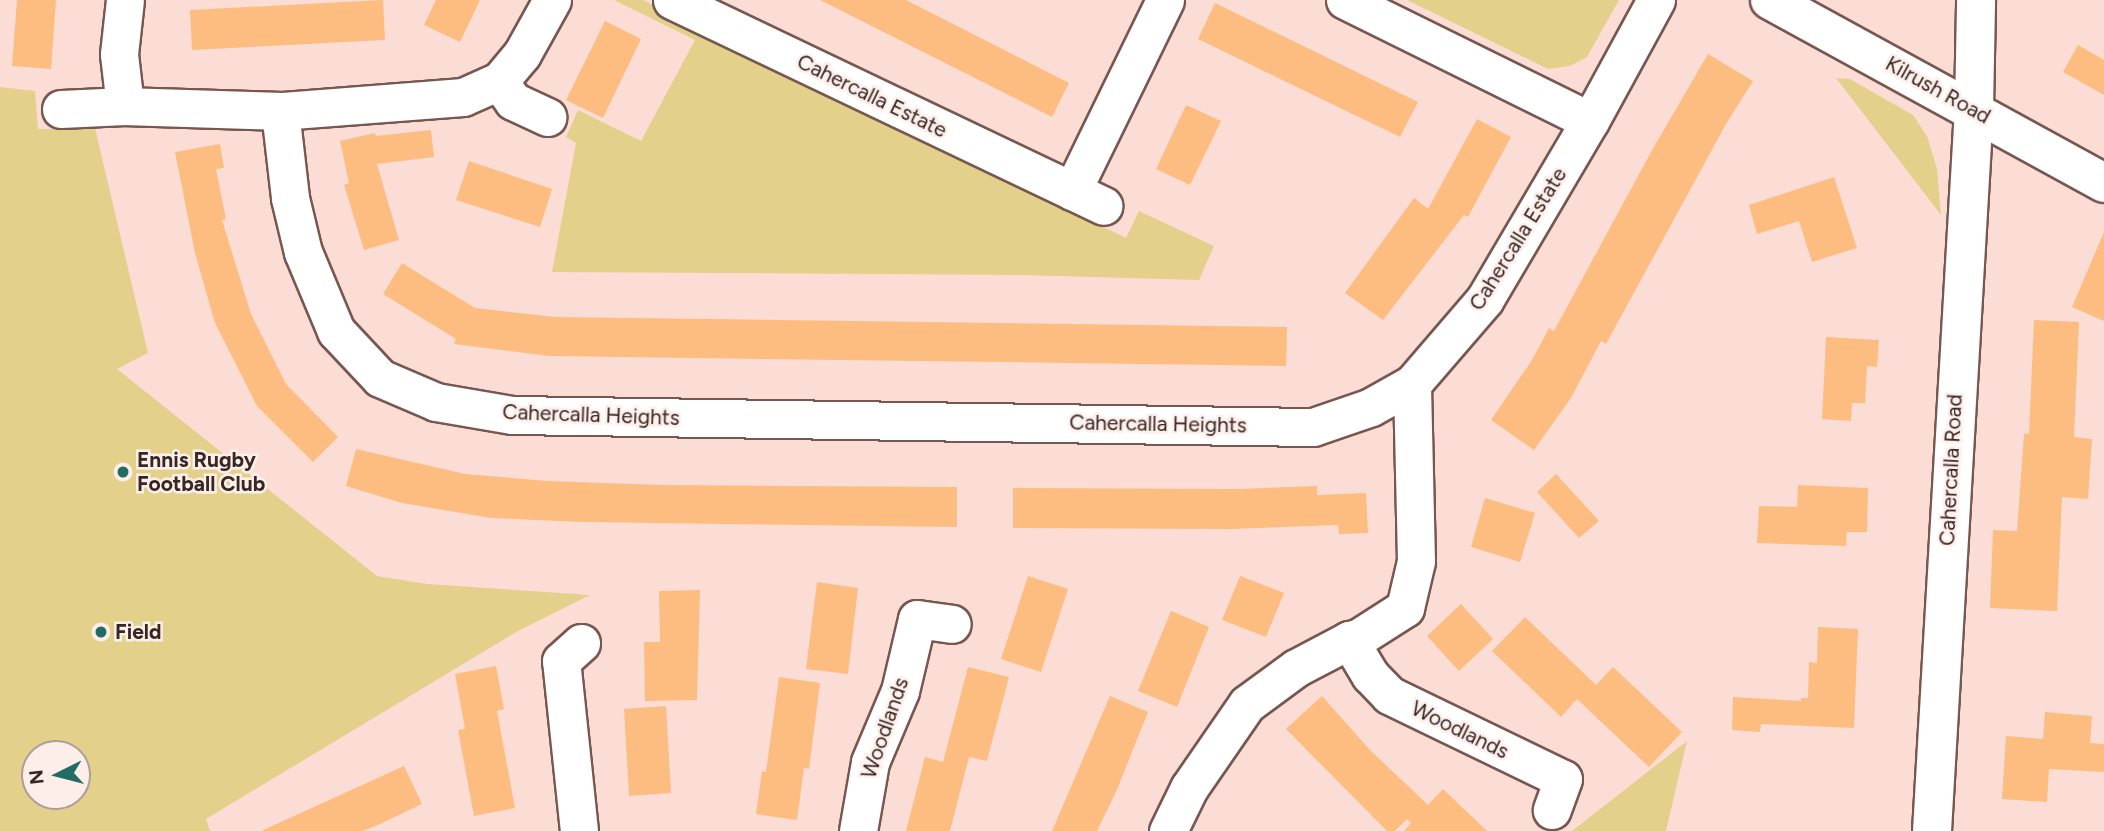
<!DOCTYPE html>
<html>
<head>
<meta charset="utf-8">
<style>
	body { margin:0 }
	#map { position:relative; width:2104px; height:831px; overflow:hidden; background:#fcddd6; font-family:Figtree,sans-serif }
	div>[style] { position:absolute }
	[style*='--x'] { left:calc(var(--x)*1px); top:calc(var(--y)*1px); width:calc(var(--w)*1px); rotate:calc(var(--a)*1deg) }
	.green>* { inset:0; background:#e3d18b }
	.building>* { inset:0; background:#fdbd80 }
	.roads { filter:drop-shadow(2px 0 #77574f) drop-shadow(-2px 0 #77574f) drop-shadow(0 2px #77574f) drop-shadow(0 -2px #77574f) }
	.street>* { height:37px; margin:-18.5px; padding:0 18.5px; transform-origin:18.5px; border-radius:18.5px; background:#fff }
	.secondary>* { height:38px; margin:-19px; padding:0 19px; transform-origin:19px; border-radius:19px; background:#fff }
	.dots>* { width:19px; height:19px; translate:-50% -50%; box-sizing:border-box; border:4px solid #feeeea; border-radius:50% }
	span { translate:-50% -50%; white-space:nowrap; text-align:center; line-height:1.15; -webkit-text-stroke:5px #feeeea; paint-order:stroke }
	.street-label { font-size:21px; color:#352724 }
	.poi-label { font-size:21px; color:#352724; font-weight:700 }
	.left { translate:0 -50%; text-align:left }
	.north { position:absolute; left:21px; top:740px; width:70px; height:70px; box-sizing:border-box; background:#feeeea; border:2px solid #ae9e9b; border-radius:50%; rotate:264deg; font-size:19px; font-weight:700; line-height:28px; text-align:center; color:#352724 }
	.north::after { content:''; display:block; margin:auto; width:24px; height:32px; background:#226c66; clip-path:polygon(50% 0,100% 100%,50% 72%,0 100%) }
</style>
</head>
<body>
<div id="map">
	<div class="green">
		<div style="clip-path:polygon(614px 0,643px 0,1126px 238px,1139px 211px,1214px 246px,1199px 280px,1021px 275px,552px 272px,576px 143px,566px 137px,578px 110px,641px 141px,695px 40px)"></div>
		<div style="clip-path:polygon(1407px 0,1619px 0,1587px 57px,1570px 66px,1548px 69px)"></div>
		<div style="clip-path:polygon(1836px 78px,1850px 79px,1913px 115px,1927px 136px,1937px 169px,1941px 215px)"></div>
		<div style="clip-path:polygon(evenodd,0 87px,35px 91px,38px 129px,95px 128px,148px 353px,117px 369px,377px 576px,427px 584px,590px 595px,518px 631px,206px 819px,210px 831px,0 831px,0 87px,35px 754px,77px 754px,77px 796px,35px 796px,35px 754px)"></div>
		<div style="clip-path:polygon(1687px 741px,1666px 831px,1572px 831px)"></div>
	</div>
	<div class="building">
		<div style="clip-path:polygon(17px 0,56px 0,51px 69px,12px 66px)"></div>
		<div style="clip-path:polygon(383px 0,385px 40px,192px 50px,190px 10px)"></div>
		<div style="clip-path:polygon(436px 0,480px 0,460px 42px,424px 25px)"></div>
		<div style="clip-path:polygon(820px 0,906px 0,1069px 83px,1052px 117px)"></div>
		<div style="clip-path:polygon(1215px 3px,1418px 102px,1400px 137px,1198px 39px)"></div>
		<div style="clip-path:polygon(605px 21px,641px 39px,603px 118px,566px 100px)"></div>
		<div style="clip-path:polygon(2078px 45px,2104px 60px,2104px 95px,2063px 72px)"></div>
		<div style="clip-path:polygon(1708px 54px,1753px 81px,1726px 124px,1606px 344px,1601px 341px,1571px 398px,1534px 450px,1491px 420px,1532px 360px,1549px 328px,1554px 331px,1651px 152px)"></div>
		<div style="clip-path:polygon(1186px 105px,1221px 121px,1190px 185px,1156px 169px)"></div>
		<div style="clip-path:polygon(1477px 119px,1511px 137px,1468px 217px,1464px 215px,1383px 320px,1345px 293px,1414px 198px,1428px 209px)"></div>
		<div style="clip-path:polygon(431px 130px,434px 157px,377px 164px,399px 240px,364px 250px,344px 185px,349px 183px,340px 141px,375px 133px,376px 136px)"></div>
		<div style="clip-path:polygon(220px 144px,224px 168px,216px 169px,226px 219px,222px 220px,251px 314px,286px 384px,338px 437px,313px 462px,257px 406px,215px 323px,195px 253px,175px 152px)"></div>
		<div style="clip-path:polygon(469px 161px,552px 189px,540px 227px,456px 200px)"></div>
		<div style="clip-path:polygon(1834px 177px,1857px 248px,1812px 262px,1799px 221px,1757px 234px,1749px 205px)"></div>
		<div style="clip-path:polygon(2104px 232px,2104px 321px,2072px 307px)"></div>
		<div style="clip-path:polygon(402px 263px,475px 308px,555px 317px,1287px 327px,1286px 366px,549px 356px,454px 344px,456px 339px,383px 294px)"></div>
		<div style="clip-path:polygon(2034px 320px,2079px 322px,2074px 437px,2092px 439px,2088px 499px,2062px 497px,2057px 611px,1990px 608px,1993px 530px,2017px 531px,2024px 434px,2029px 434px)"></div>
		<div style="clip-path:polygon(1826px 337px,1879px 340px,1877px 367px,1867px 366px,1865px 403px,1852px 403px,1851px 421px,1822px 419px)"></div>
		<div style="clip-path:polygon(356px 449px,465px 474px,548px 481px,661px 485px,957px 487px,957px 527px,582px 522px,491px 518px,402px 503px,346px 486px)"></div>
		<div style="clip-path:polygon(1556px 474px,1599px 521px,1579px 538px,1537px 492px)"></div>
		<div style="clip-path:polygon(1798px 485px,1868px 488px,1867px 532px,1847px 532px,1846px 546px,1757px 543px,1759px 506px,1797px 507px)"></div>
		<div style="clip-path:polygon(1317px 486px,1317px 495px,1366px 493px,1368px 533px,1339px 534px,1338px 525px,1231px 529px,1013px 528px,1013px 488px,1238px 489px)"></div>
		<div style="clip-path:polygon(1485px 498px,1535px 513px,1520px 562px,1471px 547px)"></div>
		<div style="clip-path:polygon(1028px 576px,1068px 589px,1041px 672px,1001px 659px)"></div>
		<div style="clip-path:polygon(1240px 576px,1284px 593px,1266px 637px,1222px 620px)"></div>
		<div style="clip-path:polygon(817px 582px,858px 588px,848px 674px,806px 669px)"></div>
		<div style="clip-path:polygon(700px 590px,697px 700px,645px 701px,644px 642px,660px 642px,659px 591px)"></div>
		<div style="clip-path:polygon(1461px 604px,1493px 639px,1459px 671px,1427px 636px)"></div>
		<div style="clip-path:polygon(1171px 611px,1209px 627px,1177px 707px,1138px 691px)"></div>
		<div style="clip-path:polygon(1525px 617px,1596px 685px,1613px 667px,1682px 732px,1649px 767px,1577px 699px,1561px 717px,1492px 651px)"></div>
		<div style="clip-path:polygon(1818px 627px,1858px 629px,1854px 728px,1761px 724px,1760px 732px,1732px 730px,1733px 697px,1801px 701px,1801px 698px,1808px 698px,1809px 662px,1817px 663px)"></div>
		<div style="clip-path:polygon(496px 666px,504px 709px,497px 711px,515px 808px,474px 816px,458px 730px,465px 729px,455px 674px)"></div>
		<div style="clip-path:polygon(968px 667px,1009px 677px,987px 761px,969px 757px,950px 831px,906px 831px,925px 757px,943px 762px)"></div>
		<div style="clip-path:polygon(779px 677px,820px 683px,809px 769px,804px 768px,797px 820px,756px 814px,762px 771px,766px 772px)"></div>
		<div style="clip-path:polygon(1110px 696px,1148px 712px,1116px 792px,1097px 831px,1052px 831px)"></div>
		<div style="clip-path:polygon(1322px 696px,1369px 749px,1428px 805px,1443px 789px,1487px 831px,1404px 831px,1411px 823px,1407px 819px,1395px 831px,1387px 831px,1286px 729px)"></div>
		<div style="clip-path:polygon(666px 706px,671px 793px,629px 796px,624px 709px)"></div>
		<div style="clip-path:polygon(2045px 712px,2092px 716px,2090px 743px,2104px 744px,2104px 772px,2049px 769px,2047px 802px,2002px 799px,2006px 736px,2043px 739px)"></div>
		<div style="clip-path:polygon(404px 766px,422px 804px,380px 824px,363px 831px,261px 831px)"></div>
	</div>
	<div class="roads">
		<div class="street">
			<div style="--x:552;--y:0;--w:62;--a:119.1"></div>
			<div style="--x:522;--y:54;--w:35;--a:130"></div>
			<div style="--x:499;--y:81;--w:39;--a:156"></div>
			<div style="--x:463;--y:97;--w:184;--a:175.6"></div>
			<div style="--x:280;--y:111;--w:88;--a:83.4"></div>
			<div style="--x:290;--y:198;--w:56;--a:76.5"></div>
			<div style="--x:303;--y:252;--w:86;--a:67.3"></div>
			<div style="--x:336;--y:331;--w:64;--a:46.9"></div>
			<div style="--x:380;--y:378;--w:61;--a:23.2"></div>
			<div style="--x:436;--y:402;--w:77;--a:9.7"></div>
			<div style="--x:512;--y:415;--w:801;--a:0.86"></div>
			<div style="--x:1313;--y:427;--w:61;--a:-19"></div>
			<div style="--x:1371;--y:407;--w:47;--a:-29.3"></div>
			<div style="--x:1412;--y:384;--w:112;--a:-49.3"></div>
			<div style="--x:1485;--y:299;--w:207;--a:-59.5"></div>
			<div style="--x:1590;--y:121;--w:138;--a:-61.4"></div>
			<div style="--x:672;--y:0;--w:478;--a:25.5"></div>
			<div style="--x:1345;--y:0;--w:273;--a:26.3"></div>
			<div style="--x:499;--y:81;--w:24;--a:55"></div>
			<div style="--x:513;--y:101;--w:38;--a:25"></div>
			<div style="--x:125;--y:106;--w:52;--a:-96.6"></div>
			<div style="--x:119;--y:54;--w:54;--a:-83.7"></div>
			<div style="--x:61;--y:109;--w:64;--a:-2.7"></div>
			<div style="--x:125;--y:106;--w:155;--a:1.8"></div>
			<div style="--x:1072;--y:191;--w:212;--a:-64"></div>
			<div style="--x:1349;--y:640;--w:9;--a:-13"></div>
			<div style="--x:1358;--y:638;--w:56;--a:-32.6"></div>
			<div style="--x:1405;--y:608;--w:48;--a:-76.8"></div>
			<div style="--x:1416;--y:561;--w:177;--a:-91.3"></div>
			<div style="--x:579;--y:831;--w:171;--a:-96"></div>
			<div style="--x:561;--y:661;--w:27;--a:-42"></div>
			<div style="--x:858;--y:831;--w:70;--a:-80.1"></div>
			<div style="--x:870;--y:762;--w:77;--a:-67.1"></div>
			<div style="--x:900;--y:691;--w:74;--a:-76.7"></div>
			<div style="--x:917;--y:619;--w:35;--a:8"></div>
			<div style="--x:1168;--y:831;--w:48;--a:-64"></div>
			<div style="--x:1189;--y:788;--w:102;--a:-55.4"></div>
			<div style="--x:1247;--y:704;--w:61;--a:-36.3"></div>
			<div style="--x:1296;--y:668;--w:60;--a:-27.8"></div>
			<div style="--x:1349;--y:640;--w:41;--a:59"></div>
			<div style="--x:1370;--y:675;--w:28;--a:46"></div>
			<div style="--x:1389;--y:695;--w:193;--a:25.8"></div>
			<div style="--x:1563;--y:779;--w:33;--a:110"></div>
		</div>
		<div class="secondary">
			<div style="--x:1770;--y:0;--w:381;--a:28.7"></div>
			<div style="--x:1932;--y:831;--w:723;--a:-86.67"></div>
			<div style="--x:1974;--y:109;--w:109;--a:-88.9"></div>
		</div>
	</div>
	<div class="dots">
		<div style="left:123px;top:472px;background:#226c66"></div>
		<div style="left:101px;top:632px;background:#226c66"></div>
	</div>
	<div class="street-label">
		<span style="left:1938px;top:90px;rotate:29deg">Kilrush Road</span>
		<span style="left:872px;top:96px;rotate:26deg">Cahercalla Estate</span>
		<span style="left:1518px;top:239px;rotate:-58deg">Cahercalla Estate</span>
		<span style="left:591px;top:415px;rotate:2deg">Cahercalla Heights</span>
		<span style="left:1158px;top:424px;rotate:1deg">Cahercalla Heights</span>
		<span style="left:1951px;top:470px;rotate:-87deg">Cahercalla Road</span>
		<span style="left:885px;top:728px;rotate:-71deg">Woodlands</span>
		<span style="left:1460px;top:730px;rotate:26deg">Woodlands</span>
	</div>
	<div class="poi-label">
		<span class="left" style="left:137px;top:472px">Ennis Rugby<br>Football Club</span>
		<span class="left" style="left:115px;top:632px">Field</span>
	</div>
	<div class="north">N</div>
</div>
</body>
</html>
